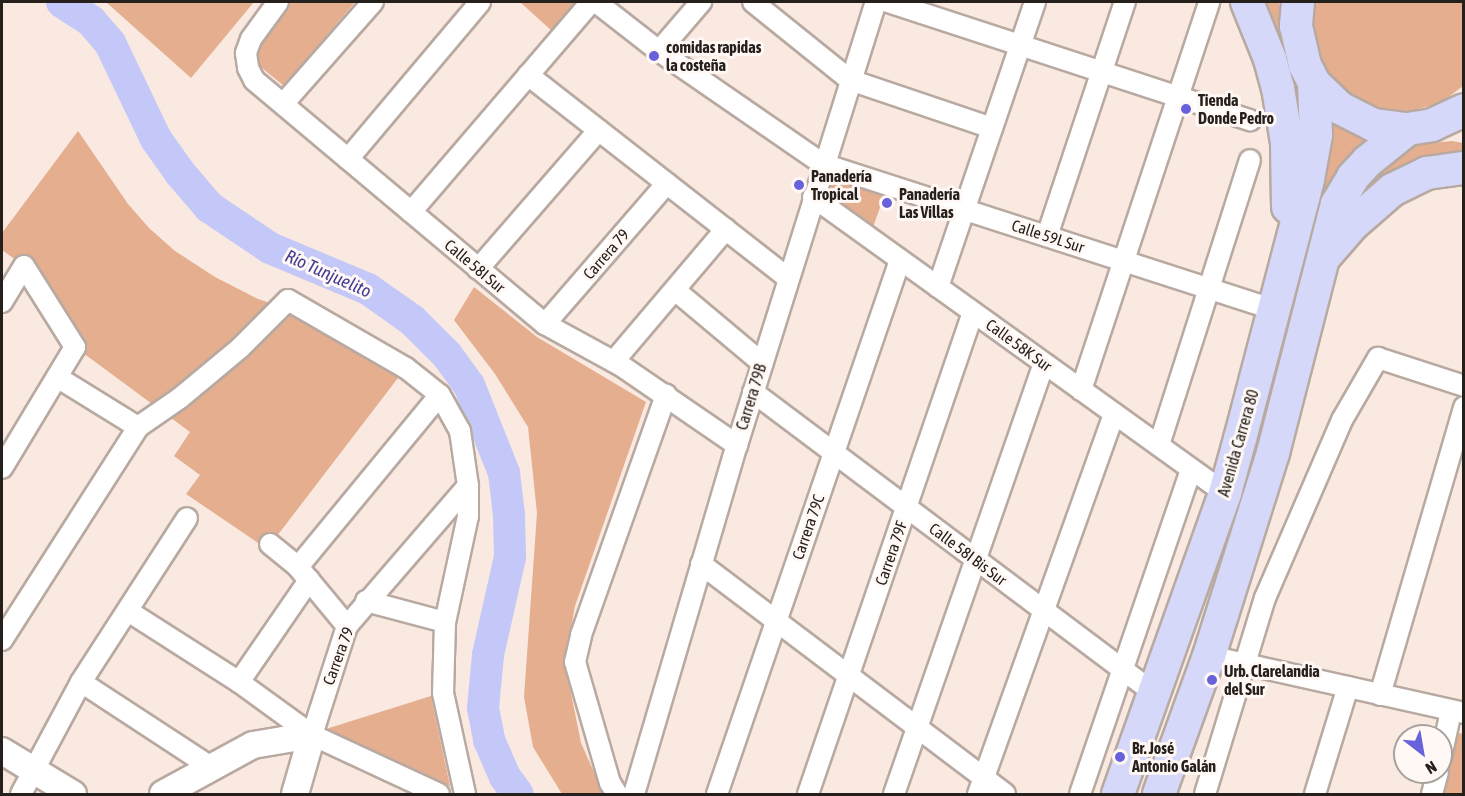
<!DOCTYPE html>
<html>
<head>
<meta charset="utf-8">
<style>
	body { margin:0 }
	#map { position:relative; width:1465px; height:796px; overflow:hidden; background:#f9e9e0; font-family:"Asap Condensed",sans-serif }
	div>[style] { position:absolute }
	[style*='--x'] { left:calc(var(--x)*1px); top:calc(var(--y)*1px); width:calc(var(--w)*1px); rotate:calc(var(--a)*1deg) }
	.green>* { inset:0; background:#e4ae8f }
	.river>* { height:32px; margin:-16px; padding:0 16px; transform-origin:16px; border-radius:16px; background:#c4c8f8 }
	.roads { filter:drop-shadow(2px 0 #b8a9a1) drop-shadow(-2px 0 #b8a9a1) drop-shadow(0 2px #b8a9a1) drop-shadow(0 -2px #b8a9a1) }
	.minor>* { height:20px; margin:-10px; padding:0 10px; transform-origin:10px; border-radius:10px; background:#fff }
	.tertiary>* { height:26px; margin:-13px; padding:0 13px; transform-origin:13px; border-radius:13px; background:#fff }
	.primary>* { height:32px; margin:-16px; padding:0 16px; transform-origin:16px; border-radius:16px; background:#d6d8fa }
	.dots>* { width:16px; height:16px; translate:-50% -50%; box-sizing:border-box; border:3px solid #fff8f5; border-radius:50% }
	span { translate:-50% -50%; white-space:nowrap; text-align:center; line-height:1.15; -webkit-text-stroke:6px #fff8f5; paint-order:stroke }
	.poi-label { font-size:16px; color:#26201d; font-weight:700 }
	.left { translate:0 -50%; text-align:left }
	.street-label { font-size:16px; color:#26201d }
	.water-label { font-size:18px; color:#413b94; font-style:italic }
	.frame { position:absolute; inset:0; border:3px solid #26201d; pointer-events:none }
	.north { position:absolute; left:1393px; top:724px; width:60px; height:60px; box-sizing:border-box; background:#fff8f5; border:2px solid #a8a29f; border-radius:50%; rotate:149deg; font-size:16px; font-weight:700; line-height:24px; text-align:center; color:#26201d }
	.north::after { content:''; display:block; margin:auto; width:21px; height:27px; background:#6761db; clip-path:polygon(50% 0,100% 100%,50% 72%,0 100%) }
</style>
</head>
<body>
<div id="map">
	<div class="green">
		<div style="clip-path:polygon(106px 2px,254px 2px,191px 78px)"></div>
		<div style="clip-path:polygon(290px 2px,355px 2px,284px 86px,257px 64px,253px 57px,258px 38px)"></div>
		<div style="clip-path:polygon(520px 2px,579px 2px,553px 32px)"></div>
		<div style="clip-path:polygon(1258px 2px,1279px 2px,1279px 29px,1283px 49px,1301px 99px,1304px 156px)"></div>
		<div style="clip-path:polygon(1316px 2px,1463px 2px,1463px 86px,1442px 102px,1412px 111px,1382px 110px,1356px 100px,1334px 81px,1320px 58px,1313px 31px)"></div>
		<div style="clip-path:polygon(1333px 121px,1355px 136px,1369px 138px,1349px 156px,1334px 178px,1292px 318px,1287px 316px,1327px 158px)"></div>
		<div style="clip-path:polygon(78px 131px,128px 204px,149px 228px,175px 251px,215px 277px,258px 299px,300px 313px,401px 374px,267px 549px,186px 494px,200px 475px,174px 456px,190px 432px,75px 347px,24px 266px,2px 250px,2px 233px)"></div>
		<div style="clip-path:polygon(1452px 141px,1463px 143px,1463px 156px,1367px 197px,1352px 200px,1398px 150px,1423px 144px)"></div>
		<div style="clip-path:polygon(833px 176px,886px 191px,873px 227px,827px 194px)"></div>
		<div style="clip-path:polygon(474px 287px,537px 337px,646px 402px,575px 606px,568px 645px,568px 678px,581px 743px,594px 772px,610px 794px,562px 794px,533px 747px,524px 697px,537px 513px,528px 427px,495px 374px,454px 320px)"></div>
		<div style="clip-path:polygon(431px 696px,450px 786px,326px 729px)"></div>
		<div style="clip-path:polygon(1455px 732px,1463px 734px,1463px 794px,1441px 794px)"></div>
	</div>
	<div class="river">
		<div style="--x:62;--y:2;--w:35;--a:33"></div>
		<div style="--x:91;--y:21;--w:29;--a:49"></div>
		<div style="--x:110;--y:43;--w:106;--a:64.4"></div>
		<div style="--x:156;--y:139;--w:42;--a:54.8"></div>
		<div style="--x:180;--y:173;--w:45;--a:49.5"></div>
		<div style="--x:209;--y:207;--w:73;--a:33.9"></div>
		<div style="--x:270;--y:248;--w:106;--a:22.7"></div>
		<div style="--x:368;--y:289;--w:54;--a:35.2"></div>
		<div style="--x:412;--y:320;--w:49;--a:45"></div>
		<div style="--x:447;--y:355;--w:37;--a:54"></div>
		<div style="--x:469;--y:385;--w:95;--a:68.3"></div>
		<div style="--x:504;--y:473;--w:42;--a:83.2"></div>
		<div style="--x:509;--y:515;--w:42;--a:88.6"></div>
		<div style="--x:510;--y:557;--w:100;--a:102.7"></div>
		<div style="--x:488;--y:655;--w:53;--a:95.4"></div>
		<div style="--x:483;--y:708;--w:33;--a:79"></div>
		<div style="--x:489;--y:740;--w:40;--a:66.6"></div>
		<div style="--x:505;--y:777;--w:21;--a:53"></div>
	</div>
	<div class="roads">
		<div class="minor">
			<div style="--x:278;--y:2;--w:46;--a:126.1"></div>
			<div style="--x:251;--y:39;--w:15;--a:110"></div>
			<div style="--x:246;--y:53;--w:15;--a:82"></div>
			<div style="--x:248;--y:68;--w:13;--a:63"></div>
			<div style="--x:254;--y:80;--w:380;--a:40"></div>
			<div style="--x:545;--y:324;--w:85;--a:28.7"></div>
			<div style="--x:620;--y:365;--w:142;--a:34.4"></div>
			<div style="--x:596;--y:2;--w:80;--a:37.9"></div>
			<div style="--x:659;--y:51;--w:199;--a:34.6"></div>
			<div style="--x:823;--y:164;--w:472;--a:17.9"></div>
			<div style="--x:753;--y:2;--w:124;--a:38.8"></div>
			<div style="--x:850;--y:80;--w:150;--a:18.7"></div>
			<div style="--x:888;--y:2;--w:381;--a:18.1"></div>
			<div style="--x:659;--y:51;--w:65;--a:-49.4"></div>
			<div style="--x:528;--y:75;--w:330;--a:38"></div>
			<div style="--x:283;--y:104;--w:136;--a:-48.6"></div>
			<div style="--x:348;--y:159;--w:205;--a:-49.9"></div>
			<div style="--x:813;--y:197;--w:507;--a:35.7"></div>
			<div style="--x:411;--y:212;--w:277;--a:-49.4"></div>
			<div style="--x:1047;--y:236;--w:247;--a:-71.6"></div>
			<div style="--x:478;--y:269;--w:184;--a:-49"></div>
			<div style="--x:938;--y:287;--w:301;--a:-71.2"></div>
			<div style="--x:675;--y:290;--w:114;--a:40"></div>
			<div style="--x:2;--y:302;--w:42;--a:-58.6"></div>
			<div style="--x:24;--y:266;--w:96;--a:57.8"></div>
			<div style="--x:75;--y:347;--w:141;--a:121.1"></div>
			<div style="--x:545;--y:324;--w:186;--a:-49.1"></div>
			<div style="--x:614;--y:361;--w:173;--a:-49.7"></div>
			<div style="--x:57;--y:377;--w:95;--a:31.7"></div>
			<div style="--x:1081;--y:390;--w:409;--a:-71.7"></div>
			<div style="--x:753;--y:392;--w:501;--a:36.89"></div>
			<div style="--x:1159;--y:445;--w:299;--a:-72.3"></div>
			<div style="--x:270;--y:544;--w:36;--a:39"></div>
			<div style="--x:298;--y:567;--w:77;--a:50.3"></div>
			<div style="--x:701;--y:564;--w:381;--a:37.1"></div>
			<div style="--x:298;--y:567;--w:223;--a:-50.5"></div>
			<div style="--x:366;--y:601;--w:82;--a:14.9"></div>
			<div style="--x:128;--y:611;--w:132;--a:32.6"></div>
			<div style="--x:239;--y:682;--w:90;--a:36"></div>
			<div style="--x:312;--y:735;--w:140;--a:24.9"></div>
			<div style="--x:2;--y:640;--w:253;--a:-57.4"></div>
			<div style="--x:138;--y:427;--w:51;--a:-34.6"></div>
			<div style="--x:180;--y:398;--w:78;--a:-39.8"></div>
			<div style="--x:240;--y:348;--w:68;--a:-45"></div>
			<div style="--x:288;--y:300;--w:136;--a:30"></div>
			<div style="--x:406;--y:368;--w:43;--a:38.5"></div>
			<div style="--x:440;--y:395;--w:41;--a:60.9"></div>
			<div style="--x:460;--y:431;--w:56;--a:81.7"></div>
			<div style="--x:468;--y:486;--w:30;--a:90"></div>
			<div style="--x:468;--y:516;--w:108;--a:102.2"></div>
			<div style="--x:445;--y:622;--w:71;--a:91.6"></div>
			<div style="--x:443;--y:693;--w:103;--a:77.7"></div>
			<div style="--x:1209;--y:656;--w:261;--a:12.6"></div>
			<div style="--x:81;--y:682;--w:155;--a:33.2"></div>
			<div style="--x:239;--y:682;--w:124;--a:-55.5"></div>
			<div style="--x:1380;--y:695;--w:300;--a:-73.7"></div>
			<div style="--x:312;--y:735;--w:114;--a:-72.2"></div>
			<div style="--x:347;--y:626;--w:185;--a:-49.2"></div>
			<div style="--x:1441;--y:757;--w:47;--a:-77.7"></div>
			<div style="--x:21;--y:794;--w:127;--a:-61.8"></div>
			<div style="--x:81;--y:682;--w:195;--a:-57.1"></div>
			<div style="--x:617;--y:794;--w:13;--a:-122"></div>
			<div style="--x:610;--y:783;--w:126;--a:-106.1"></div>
			<div style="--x:575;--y:662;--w:28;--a:-77"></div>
			<div style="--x:581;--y:635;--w:255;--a:-70.5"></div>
			<div style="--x:634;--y:794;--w:364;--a:-73.6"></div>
			<div style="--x:737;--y:445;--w:464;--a:-72.6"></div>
			<div style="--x:717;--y:794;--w:564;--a:-71.08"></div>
			<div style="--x:808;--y:794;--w:509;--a:-71.1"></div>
			<div style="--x:894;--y:794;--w:456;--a:-70.8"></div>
			<div style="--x:978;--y:794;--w:404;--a:-70.3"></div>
			<div style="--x:1080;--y:794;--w:343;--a:-71.1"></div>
			<div style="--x:1205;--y:794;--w:205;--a:-73"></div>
			<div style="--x:1265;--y:598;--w:194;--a:-66.6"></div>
			<div style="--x:1342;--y:420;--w:72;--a:-59.9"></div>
			<div style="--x:1378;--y:358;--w:90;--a:18"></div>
			<div style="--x:1315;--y:794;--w:112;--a:-72.9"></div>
			<div style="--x:1432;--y:794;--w:23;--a:-75"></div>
		</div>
		<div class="tertiary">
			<div style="--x:2;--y:751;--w:83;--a:31.2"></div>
			<div style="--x:163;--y:794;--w:102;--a:-28.6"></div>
			<div style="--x:253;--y:745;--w:60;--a:-9.6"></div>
			<div style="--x:312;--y:735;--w:61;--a:106.1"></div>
		</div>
		<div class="primary">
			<div style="--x:1247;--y:2;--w:61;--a:68"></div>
			<div style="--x:1270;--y:59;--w:30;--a:75"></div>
			<div style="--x:1278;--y:88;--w:56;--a:80.7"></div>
			<div style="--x:1287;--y:143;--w:64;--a:89.1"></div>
			<div style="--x:1298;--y:2;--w:24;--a:95"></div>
			<div style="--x:1296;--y:26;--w:40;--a:77"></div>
			<div style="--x:1305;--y:65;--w:20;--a:63"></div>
			<div style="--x:1314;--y:83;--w:36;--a:44"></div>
			<div style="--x:1340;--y:108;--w:37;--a:27"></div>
			<div style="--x:1373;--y:125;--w:35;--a:7"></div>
			<div style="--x:1408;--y:129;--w:24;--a:-9"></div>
			<div style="--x:1432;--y:125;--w:35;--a:-25"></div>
			<div style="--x:1326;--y:255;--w:40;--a:-49"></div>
			<div style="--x:1352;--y:225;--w:53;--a:-41.2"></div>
			<div style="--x:1392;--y:190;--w:39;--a:-26"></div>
			<div style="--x:1427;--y:173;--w:37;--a:-8"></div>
			<div style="--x:1118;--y:794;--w:319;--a:-70.4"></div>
			<div style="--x:1225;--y:493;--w:56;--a:-74.5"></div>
			<div style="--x:1240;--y:439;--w:269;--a:-75.3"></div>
			<div style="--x:1308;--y:179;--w:45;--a:-79.7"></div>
			<div style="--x:1316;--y:135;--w:52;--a:-92.2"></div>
			<div style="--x:1159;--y:794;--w:147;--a:-70.1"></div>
			<div style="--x:1209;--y:656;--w:213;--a:-72.5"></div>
			<div style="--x:1273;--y:453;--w:257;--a:-75.6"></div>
			<div style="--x:1337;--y:204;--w:31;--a:-59"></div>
			<div style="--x:1353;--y:177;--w:22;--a:-47"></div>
			<div style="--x:1368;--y:161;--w:51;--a:-38.7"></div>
		</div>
	</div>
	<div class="dots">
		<div style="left:654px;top:56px;background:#6761db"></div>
		<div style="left:1186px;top:109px;background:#6761db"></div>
		<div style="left:799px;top:185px;background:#6761db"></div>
		<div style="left:887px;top:203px;background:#6761db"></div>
		<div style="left:1212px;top:680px;background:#6761db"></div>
		<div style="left:1120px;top:757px;background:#6761db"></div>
	</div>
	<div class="poi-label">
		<span class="left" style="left:666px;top:56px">comidas rapidas<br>la costeña</span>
		<span class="left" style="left:1198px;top:109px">Tienda<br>Donde Pedro</span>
		<span class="left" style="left:811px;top:185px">Panadería<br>Tropical</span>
		<span class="left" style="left:899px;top:203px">Panadería<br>Las Villas</span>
		<span class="left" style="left:1224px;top:680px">Urb. Clarelandia<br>del Sur</span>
		<span class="left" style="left:1132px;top:757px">Br. José<br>Antonio Galán</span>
	</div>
	<div class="street-label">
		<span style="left:1048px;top:236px;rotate:18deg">Calle 59L Sur</span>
		<span style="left:606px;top:254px;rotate:-49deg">Carrera 79</span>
		<span style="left:475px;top:266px;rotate:40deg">Calle 58I Sur</span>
		<span style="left:1019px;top:345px;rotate:36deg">Calle 58K Sur</span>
		<span style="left:751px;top:397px;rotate:-73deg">Carrera 79B</span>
		<span style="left:1238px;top:443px;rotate:-74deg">Avenida Carrera 80</span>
		<span style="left:808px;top:527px;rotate:-71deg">Carrera 79C</span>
		<span style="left:891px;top:553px;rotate:-71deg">Carrera 79F</span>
		<span style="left:968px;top:554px;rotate:37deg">Calle 58I Bis Sur</span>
		<span style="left:338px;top:656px;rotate:-70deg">Carrera 79</span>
	</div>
	<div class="water-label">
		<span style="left:328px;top:274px;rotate:24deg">Río Tunjuelito</span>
	</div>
	<div class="frame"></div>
	<div class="north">N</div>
</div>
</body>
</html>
